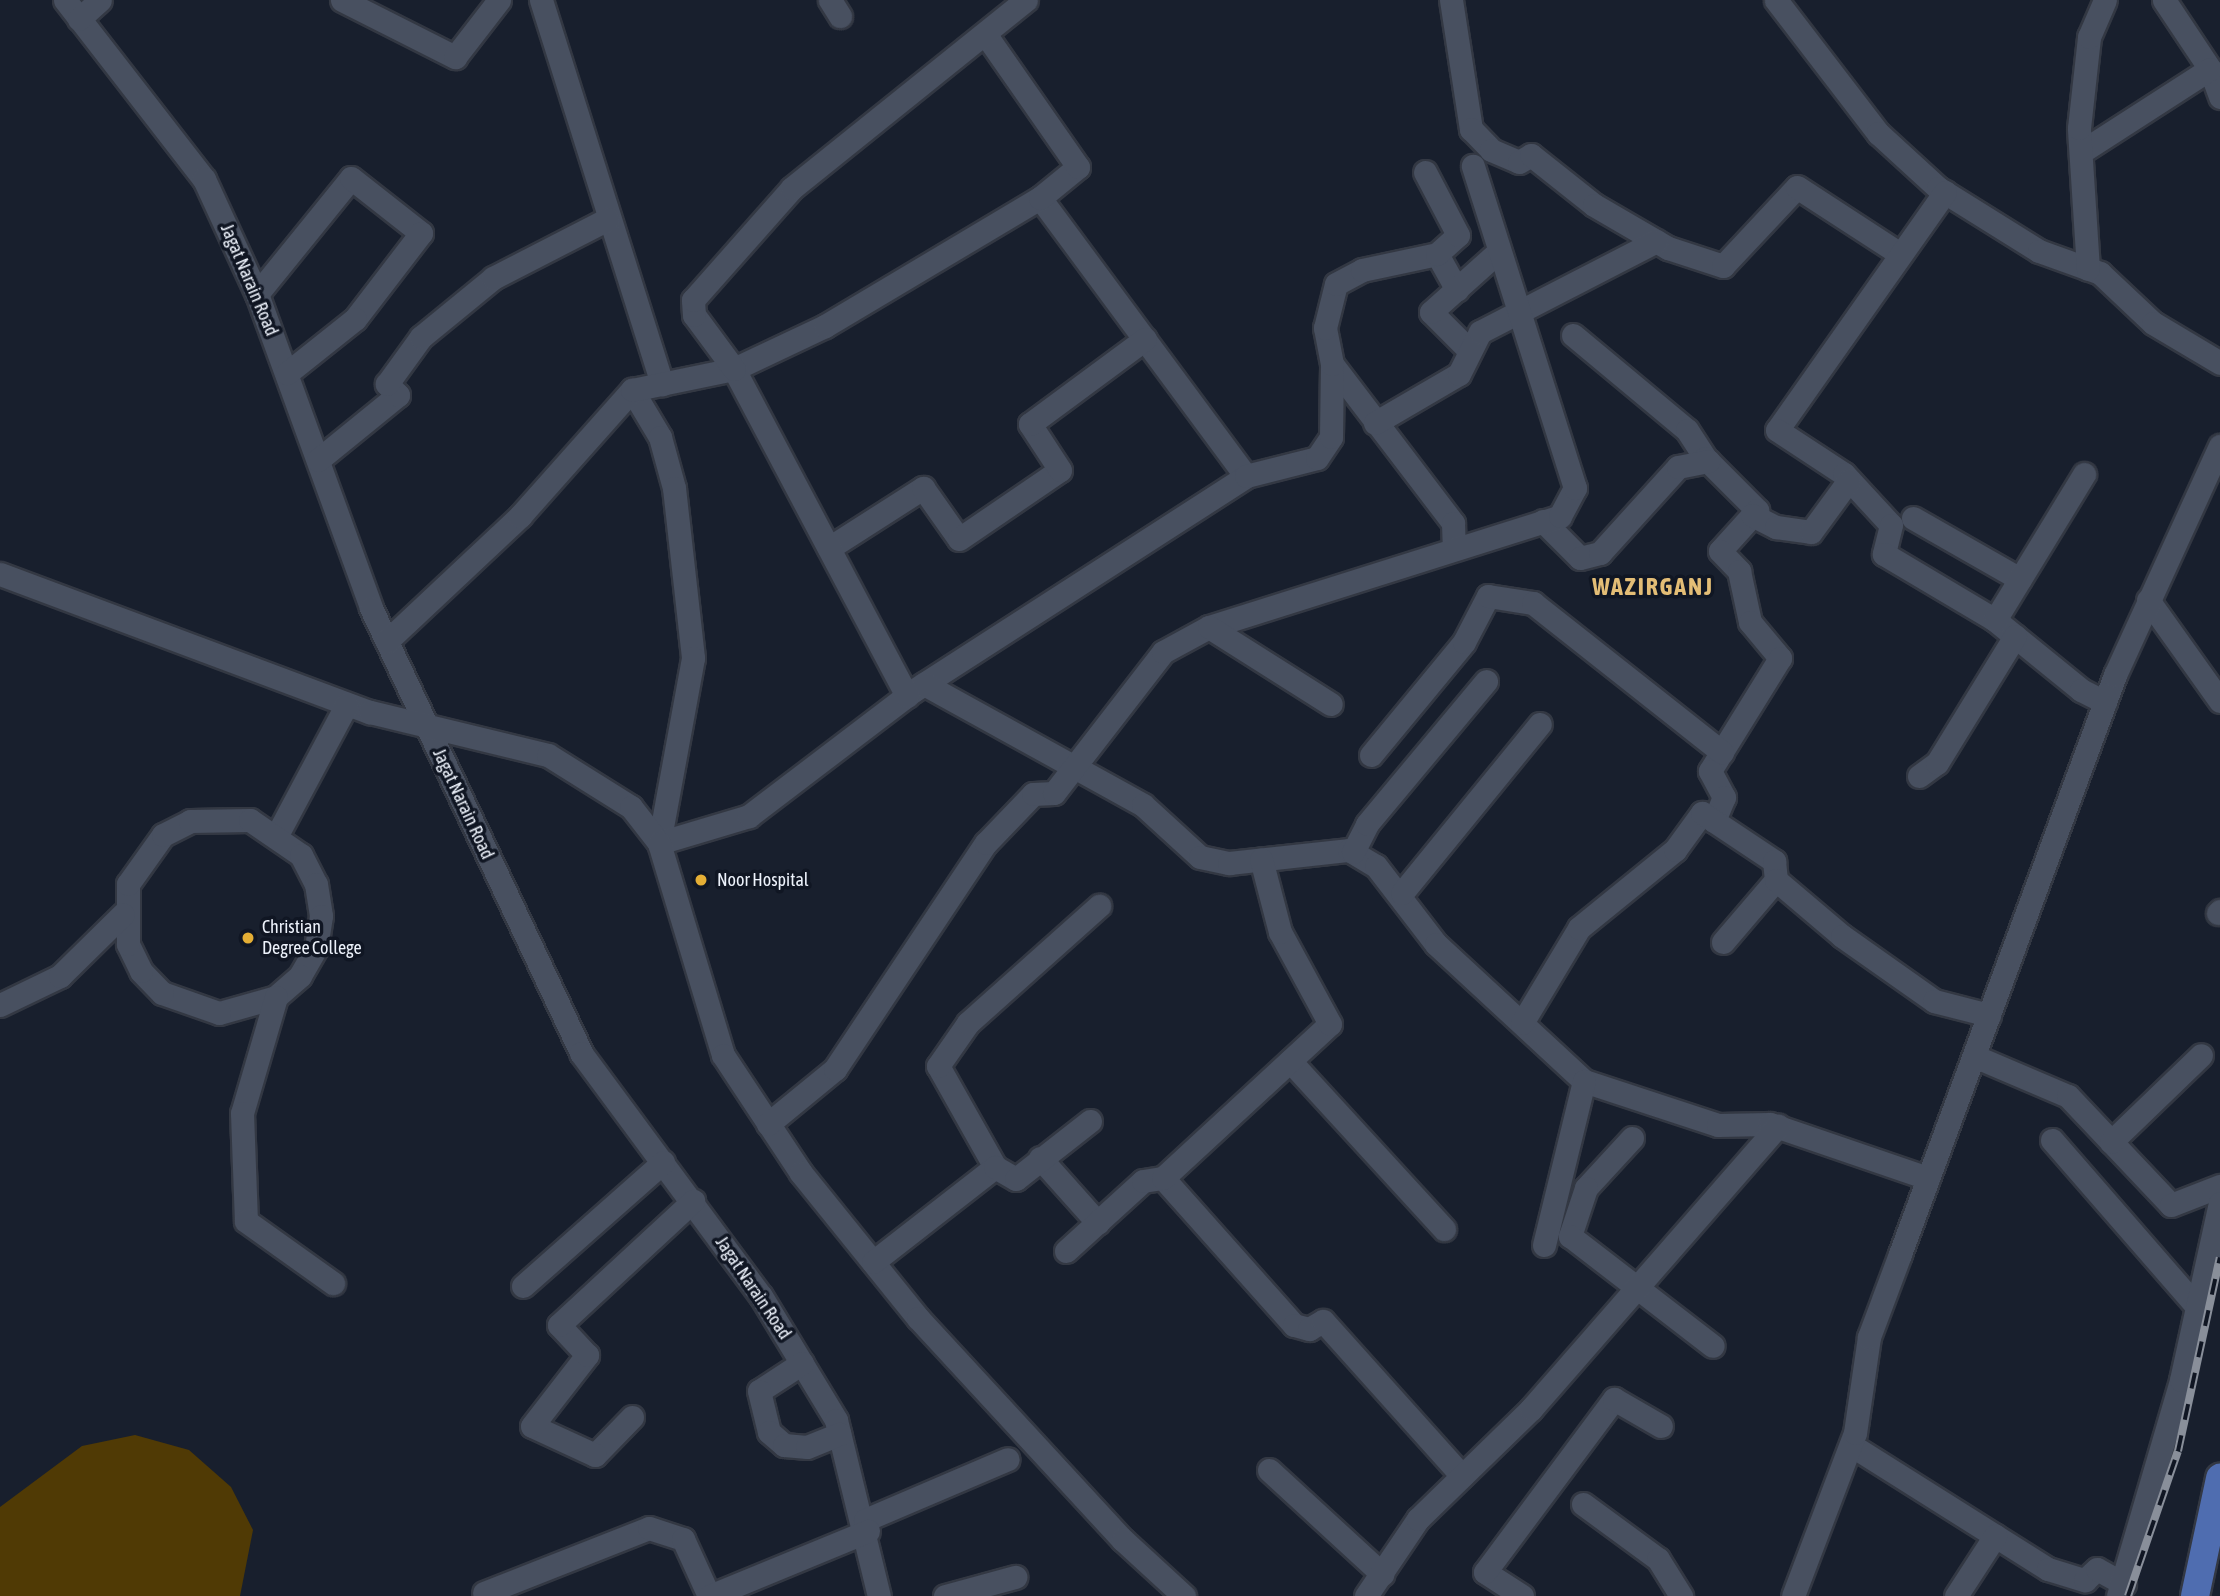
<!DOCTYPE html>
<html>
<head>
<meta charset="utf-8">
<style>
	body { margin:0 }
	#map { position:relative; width:2220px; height:1596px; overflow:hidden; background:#181f2d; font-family:"Asap Condensed",sans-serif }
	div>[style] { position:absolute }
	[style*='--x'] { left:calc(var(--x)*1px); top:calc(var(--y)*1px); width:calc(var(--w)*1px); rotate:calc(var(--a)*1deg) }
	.green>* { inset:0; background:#503a05 }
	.roads { filter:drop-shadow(2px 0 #333843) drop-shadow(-2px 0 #333843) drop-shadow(0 2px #333843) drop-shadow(0 -2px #333843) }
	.minor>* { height:23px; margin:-11.5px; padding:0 11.5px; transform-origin:11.5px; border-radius:11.5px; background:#485060 }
	.major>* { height:28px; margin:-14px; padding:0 14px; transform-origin:14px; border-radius:14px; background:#4f6db0 }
	.rail>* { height:8px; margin-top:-4px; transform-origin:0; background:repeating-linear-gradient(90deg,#101623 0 16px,#898f9a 0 32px); box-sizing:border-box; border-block:2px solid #898f9a }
	.dots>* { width:19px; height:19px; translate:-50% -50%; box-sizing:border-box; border:4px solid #101623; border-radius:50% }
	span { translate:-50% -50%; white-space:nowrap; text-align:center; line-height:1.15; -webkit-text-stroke:7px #101623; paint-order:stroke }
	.street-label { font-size:18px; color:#edf2fb }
	.poi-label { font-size:18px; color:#edf2fb }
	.left { translate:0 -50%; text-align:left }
	.district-label { font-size:24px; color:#e3bd76; font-weight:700; letter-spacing:2px }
</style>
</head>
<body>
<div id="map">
	<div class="green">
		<div style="clip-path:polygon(135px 1435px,189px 1450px,231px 1487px,253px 1530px,240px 1596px,0 1596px,0 1507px,82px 1446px)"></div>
	</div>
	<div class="roads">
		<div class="minor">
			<div style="--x:65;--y:0;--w:227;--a:52.2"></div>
			<div style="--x:204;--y:179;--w:127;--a:65.3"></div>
			<div style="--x:257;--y:294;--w:334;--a:70"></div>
			<div style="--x:371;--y:608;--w:492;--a:64.7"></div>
			<div style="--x:581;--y:1053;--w:302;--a:53.5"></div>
			<div style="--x:761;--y:1296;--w:145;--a:58.8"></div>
			<div style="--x:836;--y:1420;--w:181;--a:76.3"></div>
			<div style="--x:342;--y:0;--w:127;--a:26.8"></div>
			<div style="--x:455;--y:57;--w:72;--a:-52.3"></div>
			<div style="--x:541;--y:0;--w:403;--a:72.5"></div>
			<div style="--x:830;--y:0;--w:19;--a:58"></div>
			<div style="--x:1451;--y:0;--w:131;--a:81.2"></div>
			<div style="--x:1471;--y:129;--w:29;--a:46"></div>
			<div style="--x:1491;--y:150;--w:30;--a:23"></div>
			<div style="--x:1519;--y:162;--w:14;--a:-30"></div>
			<div style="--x:1531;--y:155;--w:80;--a:38.4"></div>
			<div style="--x:1594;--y:205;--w:86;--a:30.2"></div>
			<div style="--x:1668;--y:248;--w:58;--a:18.1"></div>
			<div style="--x:1723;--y:266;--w:108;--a:-46.9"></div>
			<div style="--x:1797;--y:187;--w:119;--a:33"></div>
			<div style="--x:1776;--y:0;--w:168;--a:52.5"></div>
			<div style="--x:1878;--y:133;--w:81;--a:42.5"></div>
			<div style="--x:1938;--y:188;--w:119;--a:32"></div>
			<div style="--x:2039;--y:251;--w:65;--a:19.8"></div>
			<div style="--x:2100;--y:273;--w:73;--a:43.3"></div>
			<div style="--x:2153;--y:323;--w:78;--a:30.8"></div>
			<div style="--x:2164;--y:0;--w:83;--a:56.3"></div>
			<div style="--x:2210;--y:69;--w:30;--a:70"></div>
			<div style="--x:79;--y:19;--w:28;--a:-42"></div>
			<div style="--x:2081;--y:152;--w:153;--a:-32.8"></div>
			<div style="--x:1945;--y:192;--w:291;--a:125.2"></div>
			<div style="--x:1777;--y:430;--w:80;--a:33.3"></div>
			<div style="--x:1844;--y:474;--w:69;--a:47.3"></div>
			<div style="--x:1891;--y:525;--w:30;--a:104"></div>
			<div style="--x:1884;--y:554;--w:129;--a:30.7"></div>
			<div style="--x:1995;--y:620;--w:111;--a:39.1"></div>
			<div style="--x:2081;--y:690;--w:27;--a:27"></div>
			<div style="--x:1040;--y:198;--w:346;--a:53.5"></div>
			<div style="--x:1437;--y:254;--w:41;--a:60.9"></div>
			<div style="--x:2088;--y:269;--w:141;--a:-93.7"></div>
			<div style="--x:2079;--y:128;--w:92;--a:-83.7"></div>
			<div style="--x:2089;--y:37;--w:40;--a:-66.6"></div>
			<div style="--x:257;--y:294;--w:149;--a:-51"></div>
			<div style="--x:351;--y:178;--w:89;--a:38.2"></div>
			<div style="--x:421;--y:233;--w:108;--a:127.5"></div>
			<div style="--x:355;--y:319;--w:87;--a:141.5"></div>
			<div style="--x:1573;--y:335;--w:148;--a:39.8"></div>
			<div style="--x:1687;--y:430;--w:33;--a:57"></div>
			<div style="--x:1705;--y:458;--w:74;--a:45"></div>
			<div style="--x:1757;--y:510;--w:55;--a:132.1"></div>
			<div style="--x:1720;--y:551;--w:28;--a:46"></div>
			<div style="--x:1739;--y:571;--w:52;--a:77.8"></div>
			<div style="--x:1750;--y:622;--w:47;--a:50.2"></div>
			<div style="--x:1780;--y:658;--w:133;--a:121.8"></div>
			<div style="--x:1710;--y:771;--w:30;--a:62"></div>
			<div style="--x:1724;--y:797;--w:26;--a:113"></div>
			<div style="--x:1470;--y:351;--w:55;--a:-135"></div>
			<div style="--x:1431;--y:312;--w:91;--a:-41.9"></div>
			<div style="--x:1332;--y:364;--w:200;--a:52.7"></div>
			<div style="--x:1453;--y:523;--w:26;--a:88"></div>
			<div style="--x:632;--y:390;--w:55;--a:59.2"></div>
			<div style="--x:660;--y:437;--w:53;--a:74.6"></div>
			<div style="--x:674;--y:488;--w:171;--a:83.6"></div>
			<div style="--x:693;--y:658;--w:188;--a:100.4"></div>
			<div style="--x:659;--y:843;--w:94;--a:-16.7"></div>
			<div style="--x:749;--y:816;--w:206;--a:-37.3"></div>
			<div style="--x:913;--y:691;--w:396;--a:-32.8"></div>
			<div style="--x:1246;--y:476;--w:73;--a:-14.2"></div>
			<div style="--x:1317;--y:458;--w:25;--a:-56"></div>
			<div style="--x:1331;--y:437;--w:73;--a:-89.2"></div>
			<div style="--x:1332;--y:364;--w:37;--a:-101"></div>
			<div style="--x:1325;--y:328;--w:45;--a:-76"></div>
			<div style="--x:1336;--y:284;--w:30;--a:-28"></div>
			<div style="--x:1362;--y:270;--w:77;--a:-12"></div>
			<div style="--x:1437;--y:254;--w:28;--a:-42"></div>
			<div style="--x:1458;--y:235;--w:71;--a:-117.6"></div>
			<div style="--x:1375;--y:423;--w:97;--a:-30.3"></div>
			<div style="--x:1459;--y:374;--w:47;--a:-63.4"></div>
			<div style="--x:1480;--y:332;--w:198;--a:-27.3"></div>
			<div style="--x:318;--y:460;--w:103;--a:-39.1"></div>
			<div style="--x:398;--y:395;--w:16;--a:-135"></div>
			<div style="--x:387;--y:384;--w:58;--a:-54.1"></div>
			<div style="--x:421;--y:337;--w:93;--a:-39.3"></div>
			<div style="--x:493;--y:278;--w:129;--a:-27.2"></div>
			<div style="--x:1752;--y:515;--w:27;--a:27"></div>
			<div style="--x:1776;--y:527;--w:35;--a:8"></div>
			<div style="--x:1811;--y:532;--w:64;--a:-53.8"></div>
			<div style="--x:1913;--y:518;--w:123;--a:29.7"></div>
			<div style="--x:1543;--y:521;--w:52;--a:45"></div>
			<div style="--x:1580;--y:558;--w:21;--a:-14"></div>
			<div style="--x:1600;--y:553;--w:116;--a:-47.8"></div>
			<div style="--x:1678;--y:467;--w:31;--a:-11"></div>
			<div style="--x:829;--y:548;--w:112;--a:-32.6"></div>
			<div style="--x:923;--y:488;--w:62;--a:54.8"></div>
			<div style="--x:959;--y:539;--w:122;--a:-34.3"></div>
			<div style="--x:1060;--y:470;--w:55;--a:-123.1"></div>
			<div style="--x:1030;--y:424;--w:143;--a:-36.5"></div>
			<div style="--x:0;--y:574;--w:395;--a:20.5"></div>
			<div style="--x:370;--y:712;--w:183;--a:13.6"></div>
			<div style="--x:548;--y:755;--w:98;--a:32.1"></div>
			<div style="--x:631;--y:807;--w:46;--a:52.1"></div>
			<div style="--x:659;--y:843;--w:221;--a:73.2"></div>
			<div style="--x:723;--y:1055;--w:141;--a:56.5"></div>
			<div style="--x:801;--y:1173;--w:186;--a:51.1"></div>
			<div style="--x:918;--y:1318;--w:302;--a:47.3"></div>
			<div style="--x:1123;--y:1540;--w:83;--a:42.6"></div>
			<div style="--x:2148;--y:600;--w:124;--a:54.5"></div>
			<div style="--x:1995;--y:620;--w:171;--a:-58.6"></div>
			<div style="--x:1209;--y:627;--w:368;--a:-17.5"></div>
			<div style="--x:1560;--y:516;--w:32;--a:-62"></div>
			<div style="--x:1575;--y:488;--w:338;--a:-107.6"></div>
			<div style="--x:387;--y:641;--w:183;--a:-43.2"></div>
			<div style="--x:520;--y:516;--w:169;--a:-48.4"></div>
			<div style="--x:632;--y:390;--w:104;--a:-11.6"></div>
			<div style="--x:734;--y:369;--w:101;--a:-25.3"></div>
			<div style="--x:825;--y:326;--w:250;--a:-30.8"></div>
			<div style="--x:1040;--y:198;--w:49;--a:-39.2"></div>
			<div style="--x:1078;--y:167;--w:161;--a:-124.9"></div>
			<div style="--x:924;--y:684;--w:250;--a:28.9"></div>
			<div style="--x:1143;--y:805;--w:77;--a:42.4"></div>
			<div style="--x:1200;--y:857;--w:30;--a:12"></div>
			<div style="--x:1229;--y:863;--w:121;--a:-6.2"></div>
			<div style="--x:1349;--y:850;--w:31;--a:31"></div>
			<div style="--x:1376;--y:866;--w:98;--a:52.4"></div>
			<div style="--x:1436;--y:944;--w:202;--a:42.8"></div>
			<div style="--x:1584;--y:1081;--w:141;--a:18.2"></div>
			<div style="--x:1718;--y:1125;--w:52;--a:-1.1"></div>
			<div style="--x:1770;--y:1124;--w:167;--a:18.9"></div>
			<div style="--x:907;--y:696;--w:370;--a:-117.9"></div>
			<div style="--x:734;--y:369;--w:67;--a:-126.5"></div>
			<div style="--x:694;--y:315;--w:15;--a:-94"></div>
			<div style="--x:693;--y:300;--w:149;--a:-48.5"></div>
			<div style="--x:792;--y:188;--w:300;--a:-38.8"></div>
			<div style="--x:1371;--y:755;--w:146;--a:-50.5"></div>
			<div style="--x:1464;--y:642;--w:52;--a:-62.4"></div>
			<div style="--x:1488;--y:596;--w:46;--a:8.8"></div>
			<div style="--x:1533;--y:603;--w:241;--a:38.3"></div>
			<div style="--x:1919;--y:776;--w:22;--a:-36"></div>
			<div style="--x:1937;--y:763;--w:149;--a:-58.4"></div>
			<div style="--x:278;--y:833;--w:146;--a:-61.9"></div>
			<div style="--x:1353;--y:852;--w:31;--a:-63"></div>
			<div style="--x:1367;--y:824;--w:186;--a:-50.2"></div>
			<div style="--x:1402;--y:893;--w:218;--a:-50.8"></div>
			<div style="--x:2218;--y:913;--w:3;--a:-45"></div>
			<div style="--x:1723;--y:942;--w:82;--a:-49.5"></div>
			<div style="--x:276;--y:997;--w:59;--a:164.3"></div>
			<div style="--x:219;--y:1013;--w:60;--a:-160.7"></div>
			<div style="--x:162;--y:993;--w:30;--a:-134"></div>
			<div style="--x:141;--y:971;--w:30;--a:-116"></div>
			<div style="--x:128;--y:944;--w:60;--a:-90"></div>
			<div style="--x:128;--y:884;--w:60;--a:-54.5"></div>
			<div style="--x:163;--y:835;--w:30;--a:-27"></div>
			<div style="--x:190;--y:821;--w:60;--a:-1"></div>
			<div style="--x:250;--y:820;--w:62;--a:34.5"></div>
			<div style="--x:301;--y:855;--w:33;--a:63"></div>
			<div style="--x:316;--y:884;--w:32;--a:81"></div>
			<div style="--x:321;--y:916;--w:32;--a:99"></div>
			<div style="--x:316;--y:948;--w:32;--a:120"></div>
			<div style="--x:300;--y:976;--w:32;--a:139"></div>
			<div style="--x:276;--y:997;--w:121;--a:106.3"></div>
			<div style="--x:242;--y:1113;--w:108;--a:87.9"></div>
			<div style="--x:246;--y:1221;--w:107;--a:35.5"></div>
			<div style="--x:0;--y:1005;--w:67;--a:-25.8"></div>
			<div style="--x:60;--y:976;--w:88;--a:-44.5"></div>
			<div style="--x:1522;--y:1023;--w:111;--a:-59"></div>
			<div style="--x:1579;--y:928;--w:124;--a:-39.1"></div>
			<div style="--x:1675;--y:850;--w:46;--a:-53.9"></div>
			<div style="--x:1702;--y:813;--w:87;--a:33.7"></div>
			<div style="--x:1774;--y:861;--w:19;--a:84"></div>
			<div style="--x:1776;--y:880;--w:87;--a:40.3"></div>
			<div style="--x:1842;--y:936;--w:113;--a:35.2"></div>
			<div style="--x:1934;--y:1001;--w:57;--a:14.3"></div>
			<div style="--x:1974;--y:1056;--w:102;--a:23.1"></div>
			<div style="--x:2068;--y:1096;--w:150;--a:46.6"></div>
			<div style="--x:2171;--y:1205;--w:53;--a:-21.2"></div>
			<div style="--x:1290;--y:1061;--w:228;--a:47.5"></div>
			<div style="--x:768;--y:1124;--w:87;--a:-39.4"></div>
			<div style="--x:835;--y:1069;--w:272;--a:-56.3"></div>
			<div style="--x:986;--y:843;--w:68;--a:-46.2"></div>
			<div style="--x:1033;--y:794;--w:21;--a:-3"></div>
			<div style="--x:1054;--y:793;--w:178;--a:-52.3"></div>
			<div style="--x:1163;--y:652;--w:52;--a:-28.5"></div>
			<div style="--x:1209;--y:627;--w:144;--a:32.3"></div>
			<div style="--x:1632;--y:1138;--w:68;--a:132.6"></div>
			<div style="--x:1586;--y:1188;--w:51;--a:108.4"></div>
			<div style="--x:1570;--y:1236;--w:180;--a:37.6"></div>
			<div style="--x:2052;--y:1140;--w:221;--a:49"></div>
			<div style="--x:2111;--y:1142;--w:125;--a:-44"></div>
			<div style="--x:1040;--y:1158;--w:87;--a:48.3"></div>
			<div style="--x:995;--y:1167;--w:116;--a:-119.4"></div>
			<div style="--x:938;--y:1066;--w:52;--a:-55.1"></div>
			<div style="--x:968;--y:1023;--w:176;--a:-41.8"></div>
			<div style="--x:1163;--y:1178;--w:197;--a:48.3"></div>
			<div style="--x:1294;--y:1325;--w:16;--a:15"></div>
			<div style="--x:1309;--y:1329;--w:16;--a:-30"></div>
			<div style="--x:1323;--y:1321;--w:208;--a:48.1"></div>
			<div style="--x:1544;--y:1245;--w:169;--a:-76.3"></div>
			<div style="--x:1066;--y:1251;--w:104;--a:-42.3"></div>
			<div style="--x:1143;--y:1181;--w:20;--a:-9"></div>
			<div style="--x:1163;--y:1178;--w:227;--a:-42.7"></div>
			<div style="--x:1330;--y:1024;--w:105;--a:-118.5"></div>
			<div style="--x:1280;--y:932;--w:75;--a:-104.6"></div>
			<div style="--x:873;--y:1262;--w:155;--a:-37.9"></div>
			<div style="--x:995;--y:1167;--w:24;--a:30"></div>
			<div style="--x:1016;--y:1179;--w:94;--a:-38.1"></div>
			<div style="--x:523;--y:1286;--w:187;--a:-41.5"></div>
			<div style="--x:802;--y:1363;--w:51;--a:146.9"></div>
			<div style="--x:759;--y:1391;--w:42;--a:76.3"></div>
			<div style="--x:769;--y:1432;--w:20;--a:41"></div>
			<div style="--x:784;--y:1445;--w:23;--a:5"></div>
			<div style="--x:807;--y:1447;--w:35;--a:-22"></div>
			<div style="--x:632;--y:1417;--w:53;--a:134.2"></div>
			<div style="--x:595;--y:1455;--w:69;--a:-155.3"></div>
			<div style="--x:532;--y:1426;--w:90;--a:-52.2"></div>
			<div style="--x:587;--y:1355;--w:41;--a:-133"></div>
			<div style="--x:559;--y:1325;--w:183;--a:-42.8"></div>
			<div style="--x:1851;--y:1445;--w:233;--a:32.2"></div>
			<div style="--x:2048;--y:1569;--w:39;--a:17"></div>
			<div style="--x:2085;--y:1580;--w:16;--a:-43"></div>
			<div style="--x:2097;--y:1569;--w:31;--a:29"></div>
			<div style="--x:1269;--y:1470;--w:154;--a:42.6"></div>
			<div style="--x:1583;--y:1504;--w:93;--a:36.3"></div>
			<div style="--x:1658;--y:1559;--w:44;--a:58.1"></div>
			<div style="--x:865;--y:1520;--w:155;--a:-23.1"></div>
			<div style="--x:484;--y:1593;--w:177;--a:-21.5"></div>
			<div style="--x:649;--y:1528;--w:36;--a:18"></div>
			<div style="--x:683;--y:1539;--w:63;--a:65.5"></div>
			<div style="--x:710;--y:1596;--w:171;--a:-22.4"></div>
			<div style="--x:945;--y:1596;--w:73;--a:-15.2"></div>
			<div style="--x:1366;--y:1596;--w:93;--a:-56"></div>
			<div style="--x:1418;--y:1519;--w:158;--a:-44.2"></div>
			<div style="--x:1531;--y:1409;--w:376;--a:-48.9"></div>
			<div style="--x:1522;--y:1596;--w:44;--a:-147"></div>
			<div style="--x:1485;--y:1572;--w:216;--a:-53.3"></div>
			<div style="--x:1614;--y:1399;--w:54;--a:29.9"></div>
			<div style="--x:1793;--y:1596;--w:174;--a:-69.2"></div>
			<div style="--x:1855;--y:1433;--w:97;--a:-81.7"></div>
			<div style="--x:1869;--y:1337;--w:89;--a:-69.5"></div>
			<div style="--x:1900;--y:1254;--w:618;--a:-69.63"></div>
			<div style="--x:2115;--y:675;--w:252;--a:-65.4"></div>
			<div style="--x:1956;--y:1596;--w:72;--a:-57"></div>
			<div style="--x:2118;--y:1596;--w:225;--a:-73.7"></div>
			<div style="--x:2181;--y:1380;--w:181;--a:-77.6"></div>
		</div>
		<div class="major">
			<div style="--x:2195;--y:1596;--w:121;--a:-78"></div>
		</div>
	</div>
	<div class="rail">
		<div style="--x:2128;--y:1596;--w:153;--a:-71"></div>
		<div style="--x:2178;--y:1451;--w:198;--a:-77.8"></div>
	</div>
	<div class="dots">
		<div style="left:701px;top:880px;background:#e4ae35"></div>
		<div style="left:248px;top:938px;background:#e4ae35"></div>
	</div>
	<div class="street-label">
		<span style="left:249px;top:280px;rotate:67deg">Jagat Narain Road</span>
		<span style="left:463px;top:804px;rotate:65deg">Jagat Narain Road</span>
		<span style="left:753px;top:1288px;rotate:56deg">Jagat Narain Road</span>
	</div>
	<div class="poi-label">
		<span class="left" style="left:717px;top:880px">Noor Hospital</span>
		<span class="left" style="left:262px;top:938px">Christian<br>Degree College</span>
	</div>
	<div class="district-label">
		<span style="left:1653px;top:587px">WAZIRGANJ</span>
	</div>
</div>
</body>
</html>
